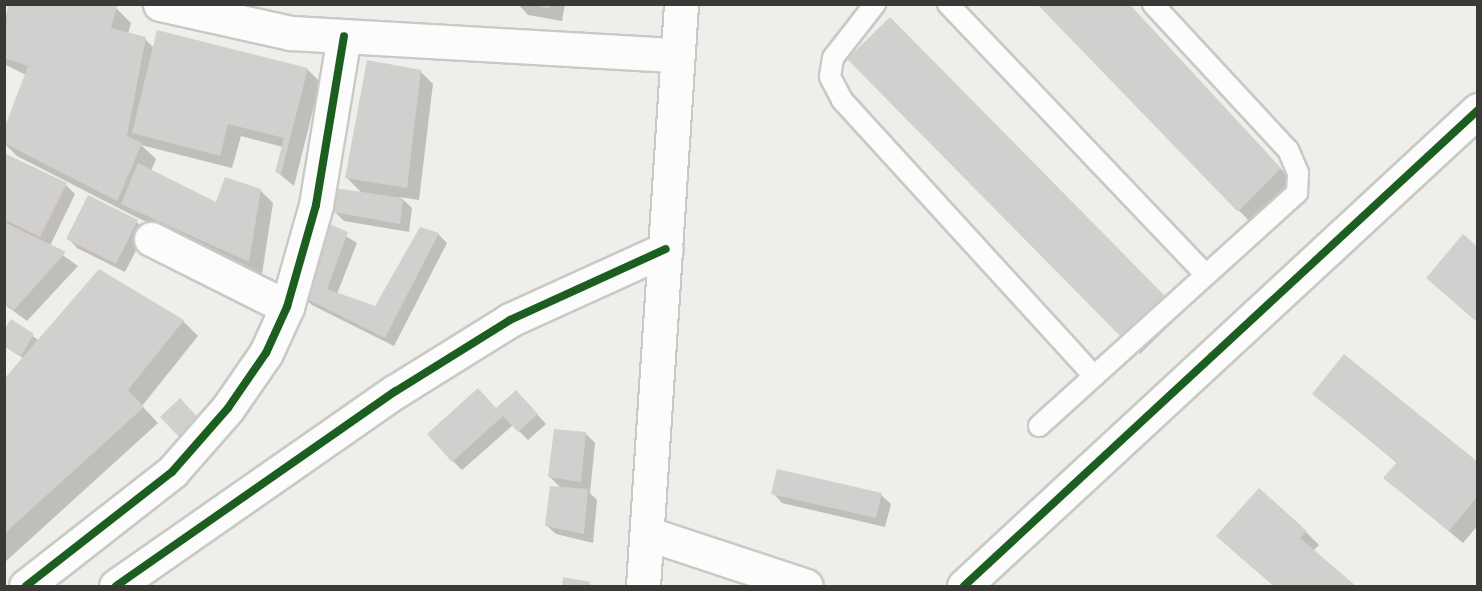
<!DOCTYPE html>
<html>
<head>
<meta charset="utf-8">
<style>
	body { margin:0 }
	#map { position:relative; width:1482px; height:591px; overflow:hidden; background:#f0eeea; font-family:"Golos Text",sans-serif }
	div>[style] { position:absolute }
	[style*='--x'] { left:calc(var(--x)*1px); top:calc(var(--y)*1px); width:calc(var(--w)*1px); rotate:calc(var(--a)*1deg) }
	.shadow>* { inset:0; background:#0003 }
	.building>* { inset:0; background:#d1d0cf }
	.roads { filter:drop-shadow(2px 0 #cac9c5) drop-shadow(-2px 0 #cac9c5) drop-shadow(0 2px #cac9c5) drop-shadow(0 -2px #cac9c5) }
	.service>* { height:20px; margin:-10px; padding:0 10px; transform-origin:10px; border-radius:10px; background:#fdfcfc }
	.minor>* { height:33px; margin:-16.5px; padding:0 16.5px; transform-origin:16.5px; border-radius:16.5px; background:#fdfcfc }
	.cycleway>* { height:8px; margin:-4px; padding:0 4px; transform-origin:4px; border-radius:4px; background:#1b5e20 }
	span { translate:-50% -50%; white-space:nowrap; text-align:center; line-height:1.15; -webkit-text-stroke:4.5px #fff; paint-order:stroke }
	.frame { position:absolute; inset:0; border:6px solid #3b3936; pointer-events:none }
</style>
</head>
<body>
<div id="map">
	<div class="shadow">
		<div style="clip-path:polygon(10px 4px,116px 8px,131px 23px,128px 34px,145px 39px,154px 48px,307px 69px,320px 82px,294px 186px,277px 172px,283px 147px,241px 136px,232px 168px,141px 145px,156px 159px,151px 171px,217px 205px,260px 190px,273px 203px,262px 274px,136px 217px,17px 156px,4px 143px,26px 75px,4px 64px,4px 21px)"></div>
		<div style="clip-path:polygon(518px 4px,565px 4px,562px 21px,528px 15px)"></div>
		<div style="clip-path:polygon(1039px 4px,1129px 4px,1295px 184px,1254px 226px)"></div>
		<div style="clip-path:polygon(890px 19px,1181px 314px,1140px 354px,849px 59px)"></div>
		<div style="clip-path:polygon(420px 71px,433px 84px,419px 200px,400px 197px,412px 208px,409px 232px,344px 221px,334px 211px,362px 193px,347px 178px)"></div>
		<div style="clip-path:polygon(4px 155px,66px 185px,75px 194px,50px 246px,78px 266px,27px 321px,4px 304px)"></div>
		<div style="clip-path:polygon(137px 222px,146px 231px,125px 272px,77px 248px,68px 238px)"></div>
		<div style="clip-path:polygon(328px 225px,357px 243px,337px 294px,376px 308px,438px 234px,447px 243px,394px 346px,312px 305px,302px 296px)"></div>
		<div style="clip-path:polygon(12px 321px,38px 340px,183px 321px,198px 336px,142px 406px,158px 423px,4px 563px,4px 381px,26px 360px,4px 346px)"></div>
		<div style="clip-path:polygon(1314px 394px,1478px 464px,1478px 525px,1463px 543px,1385px 478px,1397px 463px)"></div>
		<div style="clip-path:polygon(525px 401px,546px 424px,528px 440px,513px 425px,462px 470px,453px 461px,496px 409px)"></div>
		<div style="clip-path:polygon(586px 434px,595px 443px,590px 493px,597px 500px,593px 543px,556px 534px,546px 525px,561px 488px,549px 476px)"></div>
		<div style="clip-path:polygon(773px 493px,881px 495px,891px 504px,885px 527px,782px 503px)"></div>
		<div style="clip-path:polygon(1306px 532px,1319px 545px,1313px 551px,1354px 586px,1274px 586px,1231px 549px)"></div>
		<div style="clip-path:polygon(565px 578px,589px 583px,592px 586px,563px 586px)"></div>
	</div>
	<div class="building">
		<div style="clip-path:polygon(8px 4px,117px 6px,111px 28px,146px 37px,127px 136px,142px 143px,117px 201px,4px 143px,4px 129px,28px 66px,4px 58px)"></div>
		<div style="clip-path:polygon(531px 4px,550px 4px,549px 9px)"></div>
		<div style="clip-path:polygon(1037px 4px,1129px 4px,1281px 168px,1238px 212px)"></div>
		<div style="clip-path:polygon(890px 17px,1167px 298px,1124px 340px,847px 59px)"></div>
		<div style="clip-path:polygon(157px 30px,308px 68px,281px 174px,275px 172px,284px 138px,228px 124px,220px 156px,132px 133px)"></div>
		<div style="clip-path:polygon(367px 60px,421px 70px,407px 188px,345px 178px)"></div>
		<div style="clip-path:polygon(4px 153px,67px 183px,40px 237px,4px 219px)"></div>
		<div style="clip-path:polygon(138px 163px,216px 202px,225px 177px,261px 189px,249px 262px,121px 204px)"></div>
		<div style="clip-path:polygon(335px 188px,403px 198px,400px 224px,333px 212px)"></div>
		<div style="clip-path:polygon(88px 195px,138px 220px,116px 264px,66px 239px)"></div>
		<div style="clip-path:polygon(4px 222px,66px 252px,14px 310px,4px 303px)"></div>
		<div style="clip-path:polygon(327px 223px,348px 232px,327px 289px,375px 306px,420px 227px,439px 233px,385px 338px,301px 296px)"></div>
		<div style="clip-path:polygon(1463px 234px,1478px 247px,1478px 323px,1426px 278px)"></div>
		<div style="clip-path:polygon(99px 269px,184px 320px,128px 390px,144px 407px,4px 534px,4px 379px)"></div>
		<div style="clip-path:polygon(11px 319px,34px 334px,21px 356px,4px 346px,4px 330px)"></div>
		<div style="clip-path:polygon(1344px 354px,1478px 462px,1478px 496px,1449px 531px,1383px 478px,1397px 462px,1312px 394px)"></div>
		<div style="clip-path:polygon(478px 388px,496px 408px,516px 390px,538px 414px,518px 432px,503px 416px,452px 462px,427px 434px)"></div>
		<div style="clip-path:polygon(180px 398px,203px 423px,183px 441px,160px 417px)"></div>
		<div style="clip-path:polygon(554px 429px,586px 432px,581px 482px,548px 477px)"></div>
		<div style="clip-path:polygon(777px 469px,882px 493px,876px 518px,771px 494px)"></div>
		<div style="clip-path:polygon(550px 486px,588px 489px,584px 534px,545px 526px)"></div>
		<div style="clip-path:polygon(1259px 488px,1307px 531px,1300px 538px,1356px 586px,1274px 586px,1216px 536px)"></div>
		<div style="clip-path:polygon(563px 577px,590px 582px,589px 586px,562px 586px)"></div>
	</div>
	<div class="roads">
		<div class="service">
			<div style="--x:875;--y:4;--w:68;--a:127.9"></div>
			<div style="--x:833;--y:58;--w:19;--a:99"></div>
			<div style="--x:830;--y:77;--w:26;--a:62"></div>
			<div style="--x:842;--y:100;--w:374;--a:47.6"></div>
			<div style="--x:948;--y:4;--w:373;--a:46.4"></div>
			<div style="--x:1039;--y:426;--w:348;--a:-42.1"></div>
			<div style="--x:1297;--y:193;--w:20;--a:-87"></div>
			<div style="--x:1298;--y:173;--w:25;--a:-113"></div>
			<div style="--x:1288;--y:150;--w:199;--a:-132.8"></div>
		</div>
		<div class="minor">
			<div style="--x:160;--y:4;--w:134;--a:12.5"></div>
			<div style="--x:291;--y:33;--w:387;--a:3.3"></div>
			<div style="--x:151;--y:239;--w:152;--a:26.6"></div>
			<div style="--x:649;--y:534;--w:165;--a:18.3"></div>
			<div style="--x:26;--y:586;--w:185;--a:-38"></div>
			<div style="--x:172;--y:472;--w:85;--a:-48.8"></div>
			<div style="--x:228;--y:408;--w:67;--a:-55.4"></div>
			<div style="--x:266;--y:353;--w:51;--a:-65.5"></div>
			<div style="--x:287;--y:307;--w:106;--a:-74.1"></div>
			<div style="--x:316;--y:205;--w:171;--a:-80.6"></div>
			<div style="--x:116;--y:586;--w:341;--a:-34.9"></div>
			<div style="--x:396;--y:391;--w:134;--a:-31.9"></div>
			<div style="--x:510;--y:320;--w:171;--a:-24.5"></div>
			<div style="--x:643;--y:586;--w:583;--a:-86.26"></div>
			<div style="--x:964;--y:586;--w:701;--a:-42.8"></div>
		</div>
	</div>
	<div class="cycleway">
		<div style="--x:26;--y:586;--w:185;--a:-38"></div>
		<div style="--x:172;--y:472;--w:85;--a:-48.8"></div>
		<div style="--x:228;--y:408;--w:67;--a:-55.4"></div>
		<div style="--x:266;--y:353;--w:51;--a:-65.5"></div>
		<div style="--x:287;--y:307;--w:106;--a:-74.1"></div>
		<div style="--x:316;--y:205;--w:171;--a:-80.6"></div>
		<div style="--x:116;--y:586;--w:341;--a:-34.9"></div>
		<div style="--x:396;--y:391;--w:134;--a:-31.9"></div>
		<div style="--x:510;--y:320;--w:171;--a:-24.5"></div>
		<div style="--x:964;--y:586;--w:701;--a:-42.8"></div>
	</div>
	<div class="frame"></div>
</div>
</body>
</html>
